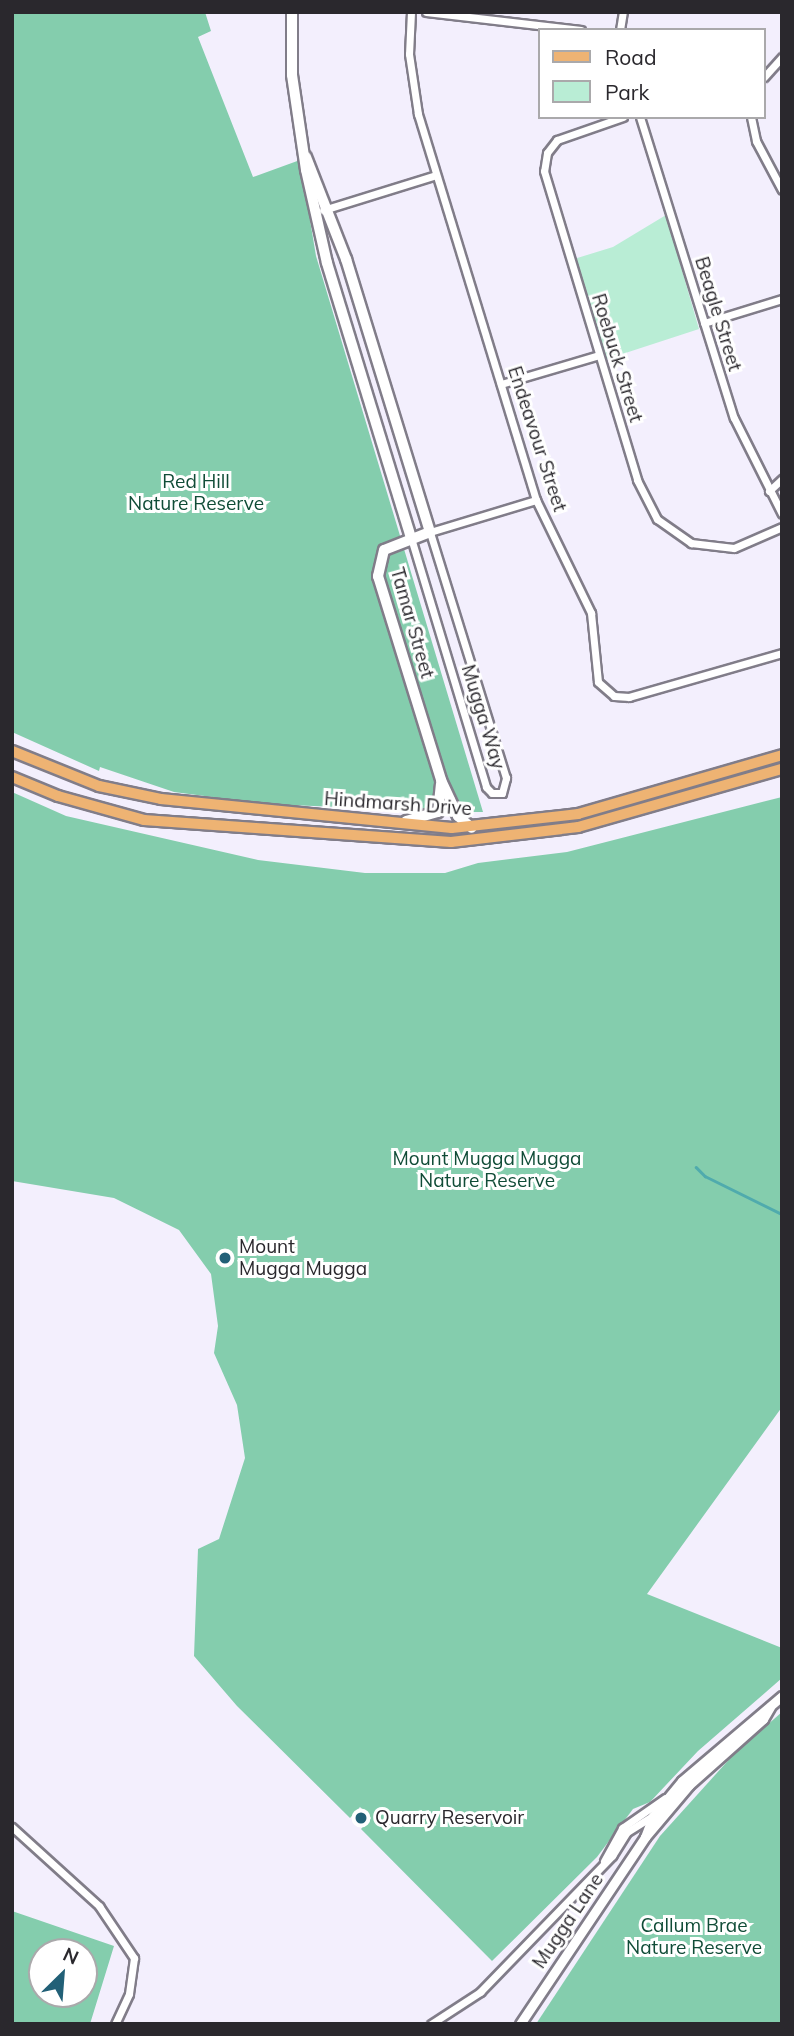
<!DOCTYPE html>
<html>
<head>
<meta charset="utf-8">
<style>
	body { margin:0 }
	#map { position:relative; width:794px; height:2036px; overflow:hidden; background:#f3effd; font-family:Mulish,sans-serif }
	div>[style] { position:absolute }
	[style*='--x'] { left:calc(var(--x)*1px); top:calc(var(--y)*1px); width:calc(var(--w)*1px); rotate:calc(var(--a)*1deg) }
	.green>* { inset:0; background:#b9edd5 }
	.forest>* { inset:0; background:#84cdad }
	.stream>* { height:2.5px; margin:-1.25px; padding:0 1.25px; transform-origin:1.25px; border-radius:1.25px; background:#50abad }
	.roads { filter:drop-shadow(2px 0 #817d89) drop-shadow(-2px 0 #817d89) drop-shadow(0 2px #817d89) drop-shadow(0 -2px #817d89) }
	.minor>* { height:7px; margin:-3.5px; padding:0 3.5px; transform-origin:3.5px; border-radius:3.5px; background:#fff }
	.tertiary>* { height:9px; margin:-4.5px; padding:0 4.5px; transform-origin:4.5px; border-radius:4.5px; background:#fff }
	.secondary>* { height:10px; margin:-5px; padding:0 5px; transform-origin:5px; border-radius:5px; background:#fff }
	.primary>* { height:10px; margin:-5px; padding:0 5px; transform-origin:5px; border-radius:5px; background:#eeb373 }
	.dots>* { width:19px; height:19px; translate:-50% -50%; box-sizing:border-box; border:4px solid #fff; border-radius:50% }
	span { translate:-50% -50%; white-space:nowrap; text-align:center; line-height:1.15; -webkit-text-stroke:6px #fff; paint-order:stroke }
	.street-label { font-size:19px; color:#2a282d }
	.park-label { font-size:19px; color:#104c37 }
	.poi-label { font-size:19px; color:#2a282d }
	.left { translate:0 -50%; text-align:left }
	.frame { position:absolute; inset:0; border:14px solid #2a282d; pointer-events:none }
	.legend { position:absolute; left:538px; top:28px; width:228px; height:91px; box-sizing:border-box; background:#fff; border:2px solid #aaa9ab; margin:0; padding:9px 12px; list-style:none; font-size:21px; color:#2a282d }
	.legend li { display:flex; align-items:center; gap:14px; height:35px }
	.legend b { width:35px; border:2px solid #aaa9ab }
	.north { position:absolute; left:28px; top:1938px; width:70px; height:70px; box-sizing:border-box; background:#fff; border:2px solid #aaa9ab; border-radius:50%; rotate:25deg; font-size:19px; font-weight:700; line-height:28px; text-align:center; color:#2a282d }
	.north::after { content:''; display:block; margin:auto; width:24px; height:32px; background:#226077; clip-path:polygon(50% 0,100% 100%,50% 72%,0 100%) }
</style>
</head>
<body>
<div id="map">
	<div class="green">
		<div style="clip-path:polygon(666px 215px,699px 329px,604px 360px,574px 259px,613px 247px)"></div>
	</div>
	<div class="forest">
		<div style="clip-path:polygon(12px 12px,205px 12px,211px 31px,198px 37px,253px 177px,300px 160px,316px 256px,483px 812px,428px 812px,361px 802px,338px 807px,265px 804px,174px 792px,100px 767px,99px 771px,12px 732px)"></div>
		<div style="clip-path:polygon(12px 792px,66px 816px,258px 860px,365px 873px,445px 873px,478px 863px,567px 852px,782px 797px,782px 1407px,647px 1594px,782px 1648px,782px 1678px,698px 1751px,650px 1802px,633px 1809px,597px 1857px,492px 1961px,361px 1829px,371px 1818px,360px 1807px,350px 1818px,237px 1706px,194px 1656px,198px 1549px,219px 1539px,245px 1458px,237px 1405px,214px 1353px,218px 1326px,211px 1274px,179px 1230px,114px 1198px,12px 1181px)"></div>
		<div style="clip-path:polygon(782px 1712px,782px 2024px,536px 2024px,660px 1836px,734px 1754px)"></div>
		<div style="clip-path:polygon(evenodd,12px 1911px,114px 1946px,90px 2024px,12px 2024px,12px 1911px,84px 1952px,84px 1994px,42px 1994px,42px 1952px,84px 1952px)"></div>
	</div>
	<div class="stream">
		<div style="--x:696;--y:1167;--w:13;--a:45"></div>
		<div style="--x:705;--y:1176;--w:86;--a:26.3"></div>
	</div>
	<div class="roads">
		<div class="minor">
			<div style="--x:411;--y:12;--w:42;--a:92.7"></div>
			<div style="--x:409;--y:54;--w:61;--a:81.5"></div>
			<div style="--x:418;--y:114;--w:404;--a:73"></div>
			<div style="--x:536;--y:500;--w:126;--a:64"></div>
			<div style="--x:591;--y:613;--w:69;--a:84.2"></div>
			<div style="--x:598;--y:682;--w:21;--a:41"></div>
			<div style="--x:614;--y:696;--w:15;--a:4"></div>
			<div style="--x:629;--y:697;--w:159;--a:-16"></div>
			<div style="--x:426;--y:12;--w:156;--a:6.6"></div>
			<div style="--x:620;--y:30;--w:18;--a:-81"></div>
			<div style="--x:764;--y:77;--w:27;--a:-48"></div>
			<div style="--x:623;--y:117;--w:70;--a:160.8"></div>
			<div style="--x:557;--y:140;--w:16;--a:128"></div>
			<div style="--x:547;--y:153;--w:18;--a:99"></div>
			<div style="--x:544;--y:171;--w:323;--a:73.2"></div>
			<div style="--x:637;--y:480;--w:44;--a:62.9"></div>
			<div style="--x:657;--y:519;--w:42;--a:35.2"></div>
			<div style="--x:691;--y:543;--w:43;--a:6.6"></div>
			<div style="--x:734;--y:548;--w:52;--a:-23.6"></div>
			<div style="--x:640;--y:117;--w:315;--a:72.7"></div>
			<div style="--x:734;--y:418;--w:107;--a:63.4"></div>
			<div style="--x:751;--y:117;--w:25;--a:78"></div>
			<div style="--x:756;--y:141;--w:55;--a:62"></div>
			<div style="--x:323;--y:210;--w:118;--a:-17.2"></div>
			<div style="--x:704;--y:323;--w:82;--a:-17.1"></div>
			<div style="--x:501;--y:384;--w:102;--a:-16.5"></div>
			<div style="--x:769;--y:491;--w:18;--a:-43"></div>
			<div style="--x:411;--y:538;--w:260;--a:73.2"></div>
			<div style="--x:486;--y:787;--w:8;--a:45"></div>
			<div style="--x:492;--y:793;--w:10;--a:0"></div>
			<div style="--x:502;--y:793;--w:16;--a:-75"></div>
			<div style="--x:506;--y:778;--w:257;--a:-107.2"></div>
			<div style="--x:430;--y:532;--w:111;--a:-16.8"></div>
			<div style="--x:12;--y:1827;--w:118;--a:42.2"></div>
			<div style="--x:99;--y:1906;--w:63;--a:56.1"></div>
			<div style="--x:134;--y:1958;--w:36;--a:98"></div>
			<div style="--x:129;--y:1994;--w:33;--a:115"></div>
			<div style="--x:604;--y:1861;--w:38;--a:-61"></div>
			<div style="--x:622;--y:1828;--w:52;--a:-34.9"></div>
			<div style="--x:431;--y:2024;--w:59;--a:-33.1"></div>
			<div style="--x:480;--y:1992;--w:190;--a:-45.9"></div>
			<div style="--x:612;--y:1856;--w:28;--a:-58"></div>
			<div style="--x:627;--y:1832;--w:31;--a:-32"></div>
		</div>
		<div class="tertiary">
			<div style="--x:645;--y:1837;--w:22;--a:-69"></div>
			<div style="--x:653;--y:1816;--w:45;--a:-50.4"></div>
			<div style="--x:682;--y:1781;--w:131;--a:-40.4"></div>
			<div style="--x:520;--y:2024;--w:225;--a:-56.2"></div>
			<div style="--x:645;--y:1837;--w:68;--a:-49.8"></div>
			<div style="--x:689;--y:1785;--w:99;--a:-41.7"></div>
			<div style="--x:763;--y:1719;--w:14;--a:-60"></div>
		</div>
		<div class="secondary">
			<div style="--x:292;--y:12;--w:63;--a:90"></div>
			<div style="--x:292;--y:75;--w:96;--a:81.6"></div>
			<div style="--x:306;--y:170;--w:95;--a:77.3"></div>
			<div style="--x:327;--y:263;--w:288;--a:73"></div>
			<div style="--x:306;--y:157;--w:110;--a:68.6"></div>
			<div style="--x:346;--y:259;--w:286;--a:72.9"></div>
			<div style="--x:430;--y:532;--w:49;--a:158.6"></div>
			<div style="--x:384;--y:550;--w:27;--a:103"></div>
			<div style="--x:378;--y:576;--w:214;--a:72.8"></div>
			<div style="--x:441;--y:780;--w:40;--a:65"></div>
			<div style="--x:458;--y:816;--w:18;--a:41"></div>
			<div style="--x:406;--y:821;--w:33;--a:-16"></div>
			<div style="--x:438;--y:812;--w:28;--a:-84"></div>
		</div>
		<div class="primary">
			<div style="--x:12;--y:751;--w:94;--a:21.9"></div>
			<div style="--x:99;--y:786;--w:63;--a:11.8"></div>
			<div style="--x:161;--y:799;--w:292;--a:5.7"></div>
			<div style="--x:452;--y:828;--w:127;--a:-6.3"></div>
			<div style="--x:578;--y:814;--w:212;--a:-16.1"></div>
			<div style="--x:12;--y:777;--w:50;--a:22.4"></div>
			<div style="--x:58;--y:796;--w:89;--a:15.6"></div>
			<div style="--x:144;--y:820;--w:308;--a:4.1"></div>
			<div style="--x:451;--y:842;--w:128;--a:-6.7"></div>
			<div style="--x:578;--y:827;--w:212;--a:-15.9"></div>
		</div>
	</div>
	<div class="dots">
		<div style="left:225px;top:1258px;background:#226077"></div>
		<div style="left:361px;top:1818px;background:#226077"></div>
	</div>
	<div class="street-label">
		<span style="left:718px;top:314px;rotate:73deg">Beagle Street</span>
		<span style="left:617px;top:358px;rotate:73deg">Roebuck Street</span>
		<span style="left:537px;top:439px;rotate:72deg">Endeavour Street</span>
		<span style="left:412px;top:623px;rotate:74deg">Tamar Street</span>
		<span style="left:483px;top:717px;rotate:73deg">Mugga Way</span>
		<span style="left:398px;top:804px;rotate:4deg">Hindmarsh Drive</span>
		<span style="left:568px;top:1921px;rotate:-56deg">Mugga Lane</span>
	</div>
	<div class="park-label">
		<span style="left:196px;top:493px">Red Hill<br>Nature Reserve</span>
		<span style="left:487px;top:1170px">Mount Mugga Mugga<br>Nature Reserve</span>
		<span style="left:694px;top:1937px">Callum Brae<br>Nature Reserve</span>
	</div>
	<div class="poi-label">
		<span class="left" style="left:239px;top:1258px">Mount<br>Mugga Mugga</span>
		<span class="left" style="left:375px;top:1818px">Quarry Reservoir</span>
	</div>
	<div class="frame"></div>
	<ul class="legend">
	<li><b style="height:9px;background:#eeb373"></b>Road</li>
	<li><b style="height:19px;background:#b9edd5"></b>Park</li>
	</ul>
	<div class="north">N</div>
</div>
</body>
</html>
